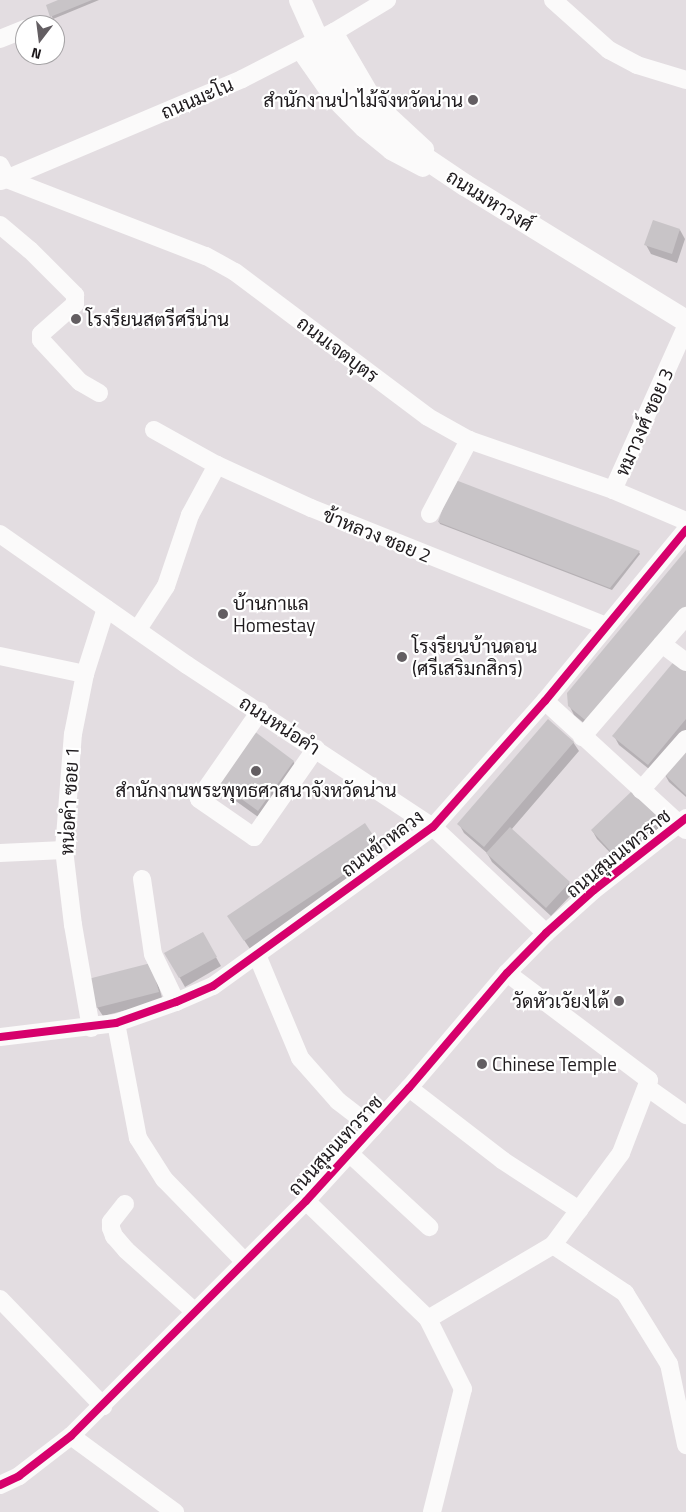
<!DOCTYPE html>
<html>
<head>
<meta charset="utf-8">
<style>
	body { margin:0 }
	#map { position:relative; width:686px; height:1512px; overflow:hidden; background:#e3dde1; font-family:"Titillium Web",Sarabun,sans-serif }
	div>[style] { position:absolute }
	[style*='--x'] { left:calc(var(--x)*1px); top:calc(var(--y)*1px); width:calc(var(--w)*1px); rotate:calc(var(--a)*1deg) }
	.shadow>* { inset:0; background:#0003 }
	.building>* { inset:0; background:#c8c4c7 }
	.minor>* { height:18px; margin:-9px; padding:0 9px; transform-origin:9px; border-radius:9px; background:#fbfafa }
	.major>* { height:22px; margin:-11px; padding:0 11px; transform-origin:11px; border-radius:11px; background:#fbfafa }
	.cycleway>* { height:8px; margin:-4px; padding:0 4px; transform-origin:4px; border-radius:4px; background:#d6006c }
	.dots>* { width:14px; height:14px; translate:-50% -50%; box-sizing:border-box; border:2px solid #fff; border-radius:50% }
	span { translate:-50% -50%; white-space:nowrap; text-align:center; line-height:1.15; -webkit-text-stroke:4.5px #fff; paint-order:stroke }
	.street-label { font-size:19px; color:#1e1a1d }
	.poi-label { font-size:19px; color:#1e1a1d }
	.right { translate:-100% -50%; text-align:right }
	.left { translate:0 -50%; text-align:left }
	.north { position:absolute; left:15px; top:15px; width:50px; height:50px; box-sizing:border-box; background:#fff; border:1px solid #a5a3a5; border-radius:50%; rotate:195deg; font-size:14px; font-weight:700; line-height:20px; text-align:center; color:#1e1a1d }
	.north::after { content:''; display:block; margin:auto; width:18px; height:22px; background:#635e62; clip-path:polygon(50% 0,100% 100%,50% 72%,0 100%) }
</style>
</head>
<body>
<div id="map">
	<div class="shadow">
		<div style="clip-path:polygon(62px 0,99px 0,53px 19px,47px 6px)"></div>
		<div style="clip-path:polygon(680px 230px,685px 239px,677px 263px,651px 254px,646px 245px)"></div>
		<div style="clip-path:polygon(439px 522px,639px 552px,640px 554px,612px 590px,440px 524px)"></div>
		<div style="clip-path:polygon(686px 552px,596px 733px,574px 715px,569px 705px)"></div>
		<div style="clip-path:polygon(686px 669px,686px 733px,654px 773px,619px 745px,614px 736px)"></div>
		<div style="clip-path:polygon(573px 742px,579px 751px,511px 830px,569px 883px,574px 892px,551px 916px,492px 862px,487px 853px,464px 833px,459px 824px)"></div>
		<div style="clip-path:polygon(686px 749px,686px 797px,669px 782px,664px 773px)"></div>
		<div style="clip-path:polygon(293px 761px,300px 774px,265px 822px,226px 794px,219px 782px)"></div>
		<div style="clip-path:polygon(656px 817px,661px 826px,620px 863px,597px 839px,592px 830px)"></div>
		<div style="clip-path:polygon(381px 849px,386px 858px,250px 949px,234px 925px)"></div>
		<div style="clip-path:polygon(202px 933px,221px 966px,185px 987px,166px 953px)"></div>
		<div style="clip-path:polygon(155px 973px,163px 1001px,103px 1016px,97px 1007px)"></div>
	</div>
	<div class="building">
		<div style="clip-path:polygon(58px 0,92px 0,50px 17px,46px 5px)"></div>
		<div style="clip-path:polygon(653px 220px,680px 229px,672px 254px,644px 245px)"></div>
		<div style="clip-path:polygon(453px 479px,640px 551px,610px 588px,438px 522px)"></div>
		<div style="clip-path:polygon(686px 550px,686px 610px,590px 724px,568px 706px,567px 693px)"></div>
		<div style="clip-path:polygon(676px 659px,686px 667px,686px 719px,648px 765px,612px 736px)"></div>
		<div style="clip-path:polygon(548px 719px,574px 742px,484px 847px,457px 824px)"></div>
		<div style="clip-path:polygon(254px 731px,294px 761px,258px 811px,218px 782px)"></div>
		<div style="clip-path:polygon(686px 747px,686px 795px,662px 772px)"></div>
		<div style="clip-path:polygon(633px 790px,657px 816px,614px 855px,591px 830px)"></div>
		<div style="clip-path:polygon(365px 823px,382px 849px,244px 941px,227px 916px)"></div>
		<div style="clip-path:polygon(510px 827px,570px 882px,546px 908px,486px 853px)"></div>
		<div style="clip-path:polygon(203px 932px,217px 957px,179px 978px,164px 953px)"></div>
		<div style="clip-path:polygon(151px 963px,159px 992px,96px 1008px,88px 979px)"></div>
	</div>
	<div class="minor">
		<div style="--x:553;--y:0;--w:75;--a:41.8"></div>
		<div style="--x:609;--y:50;--w:32;--a:28"></div>
		<div style="--x:637;--y:65;--w:51;--a:17"></div>
		<div style="--x:334;--y:32;--w:69;--a:59.7"></div>
		<div style="--x:369;--y:92;--w:21;--a:53"></div>
		<div style="--x:382;--y:109;--w:59;--a:42.9"></div>
		<div style="--x:0;--y:39;--w:27;--a:-22"></div>
		<div style="--x:300;--y:50;--w:61;--a:55"></div>
		<div style="--x:335;--y:100;--w:40;--a:45"></div>
		<div style="--x:363;--y:128;--w:36;--a:39"></div>
		<div style="--x:391;--y:151;--w:36;--a:28"></div>
		<div style="--x:0;--y:165;--w:16;--a:63"></div>
		<div style="--x:7;--y:179;--w:213;--a:21.2"></div>
		<div style="--x:206;--y:256;--w:33;--a:29"></div>
		<div style="--x:235;--y:272;--w:241;--a:36.9"></div>
		<div style="--x:428;--y:417;--w:47;--a:29.3"></div>
		<div style="--x:469;--y:440;--w:152;--a:19.1"></div>
		<div style="--x:613;--y:490;--w:79;--a:23"></div>
		<div style="--x:1;--y:181;--w:262;--a:-22.9"></div>
		<div style="--x:242;--y:79;--w:103;--a:-27.1"></div>
		<div style="--x:334;--y:32;--w:62;--a:-31.1"></div>
		<div style="--x:0;--y:225;--w:39;--a:40"></div>
		<div style="--x:30;--y:250;--w:64;--a:45"></div>
		<div style="--x:75;--y:295;--w:9;--a:90"></div>
		<div style="--x:75;--y:304;--w:45;--a:138.6"></div>
		<div style="--x:41;--y:334;--w:6;--a:90"></div>
		<div style="--x:41;--y:340;--w:57;--a:47.1"></div>
		<div style="--x:80;--y:382;--w:22;--a:30"></div>
		<div style="--x:154;--y:430;--w:72;--a:29.1"></div>
		<div style="--x:217;--y:465;--w:103;--a:24.6"></div>
		<div style="--x:311;--y:508;--w:318;--a:21.8"></div>
		<div style="--x:613;--y:490;--w:179;--a:-65.9"></div>
		<div style="--x:430;--y:514;--w:84;--a:-62.2"></div>
		<div style="--x:0;--y:534;--w:228;--a:35"></div>
		<div style="--x:187;--y:665;--w:295;--a:33.4"></div>
		<div style="--x:433;--y:827;--w:155;--a:43.2"></div>
		<div style="--x:138;--y:629;--w:51;--a:-56.9"></div>
		<div style="--x:166;--y:586;--w:75;--a:-71.3"></div>
		<div style="--x:190;--y:515;--w:57;--a:-61.6"></div>
		<div style="--x:662;--y:644;--w:30;--a:37"></div>
		<div style="--x:0;--y:656;--w:87;--a:12"></div>
		<div style="--x:545;--y:701;--w:191;--a:42.5"></div>
		<div style="--x:260;--y:711;--w:107;--a:124.7"></div>
		<div style="--x:199;--y:799;--w:67;--a:34.6"></div>
		<div style="--x:254;--y:837;--w:108;--a:-55.1"></div>
		<div style="--x:582;--y:737;--w:160;--a:-49.3"></div>
		<div style="--x:641;--y:790;--w:68;--a:-48.6"></div>
		<div style="--x:0;--y:853;--w:64;--a:-2.7"></div>
		<div style="--x:142;--y:879;--w:76;--a:81.7"></div>
		<div style="--x:153;--y:954;--w:53;--a:64.4"></div>
		<div style="--x:257;--y:955;--w:112;--a:67.3"></div>
		<div style="--x:300;--y:1058;--w:57;--a:48.5"></div>
		<div style="--x:338;--y:1101;--w:44;--a:37.6"></div>
		<div style="--x:116;--y:1023;--w:117;--a:79.2"></div>
		<div style="--x:138;--y:1138;--w:49;--a:57.6"></div>
		<div style="--x:164;--y:1179;--w:116;--a:45.7"></div>
		<div style="--x:91;--y:1028;--w:105;--a:-99.9"></div>
		<div style="--x:73;--y:925;--w:76;--a:-96.8"></div>
		<div style="--x:64;--y:850;--w:116;--a:-85.6"></div>
		<div style="--x:73;--y:734;--w:61;--a:-78.7"></div>
		<div style="--x:85;--y:674;--w:69;--a:-72.3"></div>
		<div style="--x:0;--y:1037;--w:117;--a:-6.9"></div>
		<div style="--x:116;--y:1023;--w:64;--a:-19.3"></div>
		<div style="--x:176;--y:1002;--w:40;--a:-23.4"></div>
		<div style="--x:213;--y:986;--w:271;--a:-35.9"></div>
		<div style="--x:433;--y:827;--w:169;--a:-48.4"></div>
		<div style="--x:545;--y:701;--w:222;--a:-50.5"></div>
		<div style="--x:409;--y:1088;--w:118;--a:37.7"></div>
		<div style="--x:502;--y:1160;--w:92;--a:33"></div>
		<div style="--x:648;--y:1088;--w:47;--a:35.4"></div>
		<div style="--x:350;--y:1154;--w:108;--a:42.7"></div>
		<div style="--x:306;--y:1201;--w:170;--a:44"></div>
		<div style="--x:125;--y:1204;--w:23;--a:128"></div>
		<div style="--x:111;--y:1222;--w:6;--a:90"></div>
		<div style="--x:111;--y:1228;--w:9;--a:69"></div>
		<div style="--x:114;--y:1236;--w:18;--a:49"></div>
		<div style="--x:126;--y:1250;--w:93;--a:41.9"></div>
		<div style="--x:553;--y:1245;--w:87;--a:33.7"></div>
		<div style="--x:625;--y:1293;--w:84;--a:58.2"></div>
		<div style="--x:669;--y:1364;--w:83;--a:78.1"></div>
		<div style="--x:0;--y:1299;--w:149;--a:46.1"></div>
		<div style="--x:71;--y:1436;--w:129;--a:36.2"></div>
		<div style="--x:0;--y:1485;--w:21;--a:-25"></div>
		<div style="--x:19;--y:1476;--w:66;--a:-37.6"></div>
		<div style="--x:71;--y:1436;--w:332;--a:-45"></div>
		<div style="--x:306;--y:1201;--w:153;--a:-47.7"></div>
		<div style="--x:409;--y:1088;--w:151;--a:-49.6"></div>
		<div style="--x:507;--y:973;--w:56;--a:-45.7"></div>
		<div style="--x:546;--y:933;--w:64;--a:-41.9"></div>
		<div style="--x:594;--y:890;--w:117;--a:-38"></div>
		<div style="--x:432;--y:1512;--w:127;--a:-75.9"></div>
		<div style="--x:463;--y:1389;--w:78;--a:-116.6"></div>
		<div style="--x:428;--y:1319;--w:145;--a:-30.6"></div>
		<div style="--x:553;--y:1245;--w:114;--a:-53.5"></div>
		<div style="--x:621;--y:1153;--w:78;--a:-69"></div>
		<div style="--x:649;--y:1080;--w:178;--a:-143"></div>
	</div>
	<div class="major">
		<div style="--x:300;--y:0;--w:54;--a:65.8"></div>
		<div style="--x:322;--y:49;--w:38;--a:58"></div>
		<div style="--x:342;--y:81;--w:41;--a:52.9"></div>
		<div style="--x:367;--y:114;--w:33;--a:41"></div>
		<div style="--x:392;--y:136;--w:88;--a:33.9"></div>
		<div style="--x:465;--y:185;--w:259;--a:31.6"></div>
	</div>
	<div class="cycleway">
		<div style="--x:0;--y:1037;--w:117;--a:-6.9"></div>
		<div style="--x:116;--y:1023;--w:64;--a:-19.3"></div>
		<div style="--x:176;--y:1002;--w:40;--a:-23.4"></div>
		<div style="--x:213;--y:986;--w:271;--a:-35.9"></div>
		<div style="--x:433;--y:827;--w:169;--a:-48.4"></div>
		<div style="--x:545;--y:701;--w:222;--a:-50.5"></div>
		<div style="--x:0;--y:1485;--w:21;--a:-25"></div>
		<div style="--x:19;--y:1476;--w:66;--a:-37.6"></div>
		<div style="--x:71;--y:1436;--w:332;--a:-45"></div>
		<div style="--x:306;--y:1201;--w:153;--a:-47.7"></div>
		<div style="--x:409;--y:1088;--w:151;--a:-49.6"></div>
		<div style="--x:507;--y:973;--w:56;--a:-45.7"></div>
		<div style="--x:546;--y:933;--w:64;--a:-41.9"></div>
		<div style="--x:594;--y:890;--w:117;--a:-38"></div>
	</div>
	<div class="dots">
		<div style="left:473px;top:100px;background:#635e62"></div>
		<div style="left:76px;top:319px;background:#635e62"></div>
		<div style="left:223px;top:614px;background:#635e62"></div>
		<div style="left:402px;top:657px;background:#635e62"></div>
		<div style="left:256px;top:771px;background:#635e62"></div>
		<div style="left:619px;top:1001px;background:#635e62"></div>
		<div style="left:482px;top:1064px;background:#635e62"></div>
	</div>
	<div class="street-label">
		<span style="left:197px;top:98px;rotate:-23deg">ถนนมะโน</span>
		<span style="left:490px;top:200px;rotate:32deg">ถนนมหาวงศ์</span>
		<span style="left:338px;top:349px;rotate:37deg">ถนนเจตบุตร</span>
		<span style="left:644px;top:422px;rotate:-66deg">หมาวงศ์ ซอย 3</span>
		<span style="left:377px;top:535px;rotate:22deg">ข้าหลวง ซอย 2</span>
		<span style="left:280px;top:725px;rotate:33deg">ถนนหน่อคำ</span>
		<span style="left:69px;top:801px;rotate:-87deg">หน่อคำ ซอย 1</span>
		<span style="left:382px;top:843px;rotate:-37deg">ถนนข้าหลวง</span>
		<span style="left:618px;top:853px;rotate:-39deg">ถนนสุมนเทวราช</span>
		<span style="left:335px;top:1145px;rotate:-47deg">ถนนสุมนเทวราช</span>
	</div>
	<div class="poi-label">
		<span class="right" style="left:463px;top:100px">สำนักงานป่าไม้จังหวัดน่าน</span>
		<span class="left" style="left:86px;top:319px">โรงรียนสตรีศรีน่าน</span>
		<span class="left" style="left:233px;top:614px">บ้านกาแล<br>Homestay</span>
		<span class="left" style="left:412px;top:657px">โรงรียนบ้านดอน<br>(ศรีเสริมกสิกร)</span>
		<span style="left:256px;top:790px">สำนักงานพระพุทธศาสนาจังหวัดน่าน</span>
		<span class="right" style="left:609px;top:1001px">วัดหัวเวัยงไต้</span>
		<span class="left" style="left:492px;top:1064px">Chinese Temple</span>
	</div>
	<div class="north">N</div>
</div>
</body>
</html>
